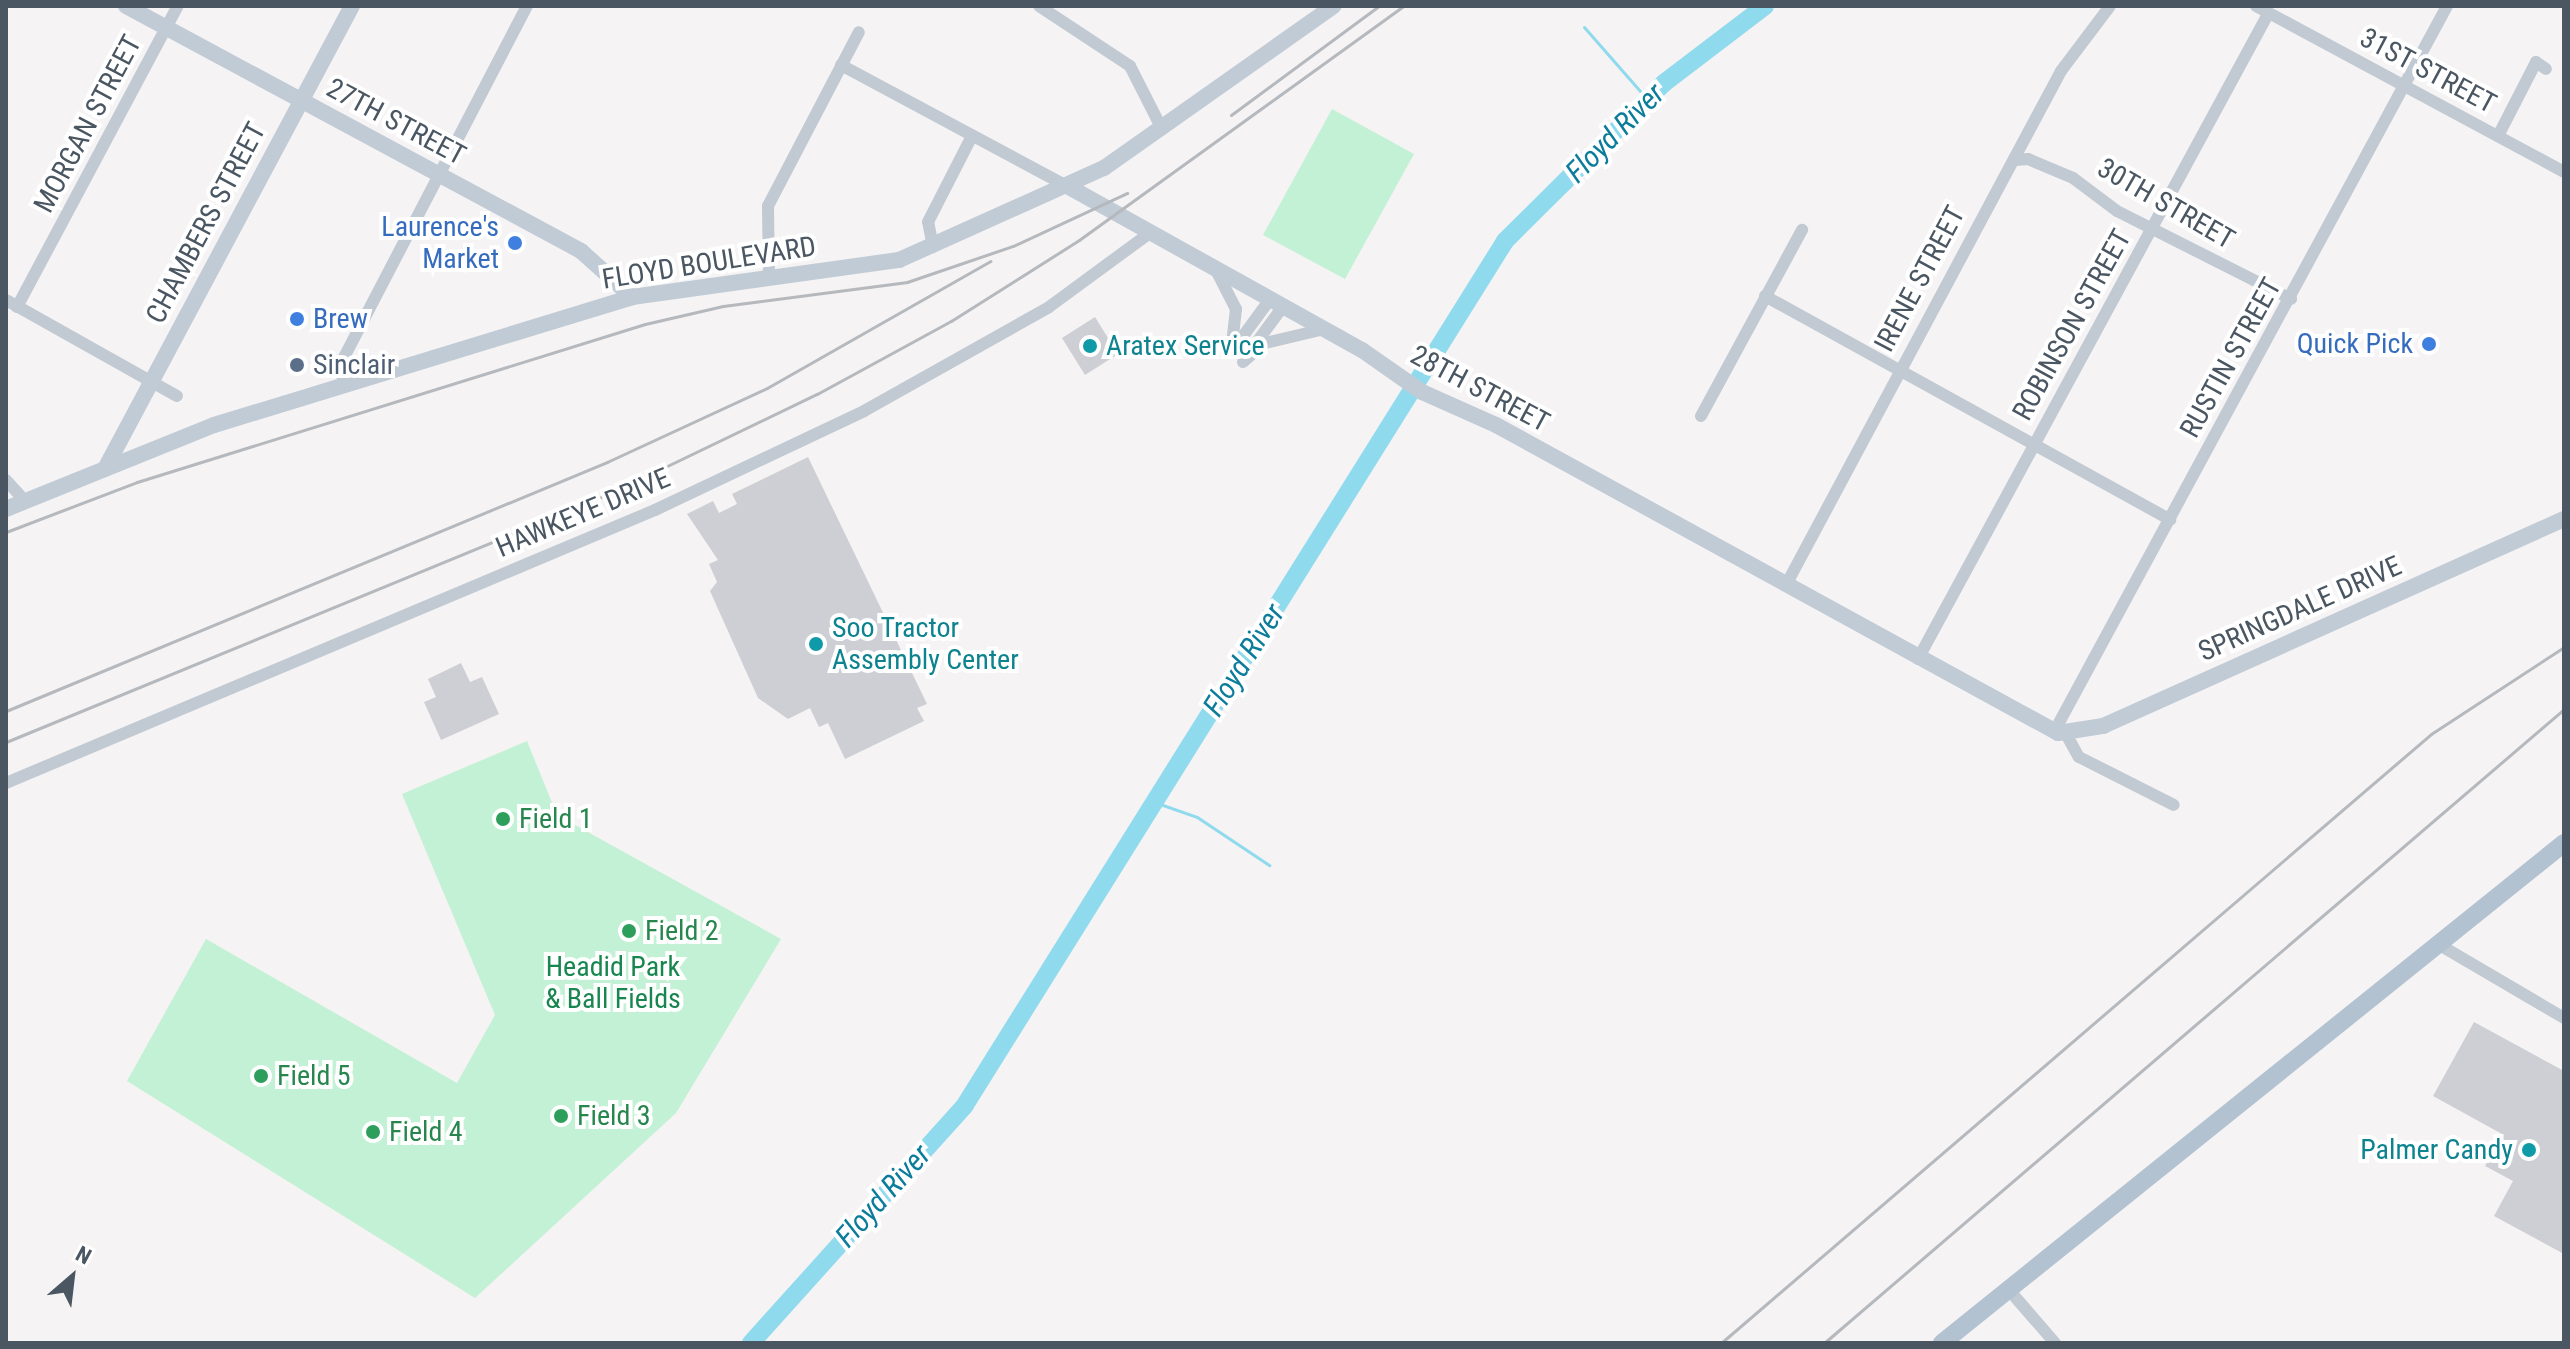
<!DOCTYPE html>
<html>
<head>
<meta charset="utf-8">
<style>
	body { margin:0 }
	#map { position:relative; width:2570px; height:1349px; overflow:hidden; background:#f5f3f3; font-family:"Roboto Condensed",sans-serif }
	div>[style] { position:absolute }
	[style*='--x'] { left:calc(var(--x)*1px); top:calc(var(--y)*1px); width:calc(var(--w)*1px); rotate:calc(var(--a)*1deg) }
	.green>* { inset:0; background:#c3f1d5 }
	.stream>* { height:3px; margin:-1.5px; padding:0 1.5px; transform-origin:1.5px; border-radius:1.5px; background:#90daee }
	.river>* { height:18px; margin:-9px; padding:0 9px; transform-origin:9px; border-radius:9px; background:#90daee }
	.building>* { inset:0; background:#cdcfd5 }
	.street>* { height:12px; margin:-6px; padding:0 6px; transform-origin:6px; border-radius:6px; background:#c1cad2 }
	.secondary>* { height:16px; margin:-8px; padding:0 8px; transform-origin:8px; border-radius:8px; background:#c1cbd6 }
	.primary>* { height:18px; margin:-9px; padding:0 9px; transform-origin:9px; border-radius:9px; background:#b3c2d1 }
	.rail>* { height:3px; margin:-1.5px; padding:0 1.5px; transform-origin:1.5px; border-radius:1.5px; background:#b5b8bd }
	.dots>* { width:22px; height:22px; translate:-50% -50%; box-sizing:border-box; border:4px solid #fff; border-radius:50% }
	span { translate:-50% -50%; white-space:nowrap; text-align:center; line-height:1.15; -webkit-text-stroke:8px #fff; paint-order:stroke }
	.street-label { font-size:28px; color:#4a5661 }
	.shop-label { font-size:28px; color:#366cbe }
	.right { translate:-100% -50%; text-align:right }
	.left { translate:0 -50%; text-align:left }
	.culture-label { font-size:28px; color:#0d838f }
	.service-label { font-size:28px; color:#4e5e75 }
	.leisure-label { font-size:28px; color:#27864d }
	.park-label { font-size:28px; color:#17864f }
	.water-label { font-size:30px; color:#0c7c9b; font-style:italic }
	.frame { position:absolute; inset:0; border:8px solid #4a5661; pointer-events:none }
	.north { position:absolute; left:32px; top:1237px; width:80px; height:80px; -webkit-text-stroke:6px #fff; paint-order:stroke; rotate:28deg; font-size:22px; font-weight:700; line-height:32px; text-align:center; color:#4a5661 }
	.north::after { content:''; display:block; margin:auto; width:28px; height:36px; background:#4a5661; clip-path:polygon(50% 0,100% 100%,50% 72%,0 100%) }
</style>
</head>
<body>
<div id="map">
	<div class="green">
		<div style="clip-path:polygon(1332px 109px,1414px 154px,1345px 279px,1263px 235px)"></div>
		<div style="clip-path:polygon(527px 741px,557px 815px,781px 939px,676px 1113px,475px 1298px,127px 1081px,206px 939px,457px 1083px,495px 1015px,402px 794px)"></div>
	</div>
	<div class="stream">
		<div style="--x:1584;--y:27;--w:96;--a:48.8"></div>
		<div style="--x:1157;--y:803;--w:42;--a:19.3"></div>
		<div style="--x:1197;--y:817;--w:87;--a:33.7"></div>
	</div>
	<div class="river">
		<div style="--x:751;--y:1343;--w:320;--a:-48"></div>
		<div style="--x:965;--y:1105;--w:1019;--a:-57.99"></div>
		<div style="--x:1505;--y:241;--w:224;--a:-44.8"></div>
		<div style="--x:1664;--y:83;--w:127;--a:-37.3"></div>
	</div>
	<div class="building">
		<div style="clip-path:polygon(1095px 317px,1118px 354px,1085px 375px,1062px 338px)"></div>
		<div style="clip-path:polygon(808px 457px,927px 704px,917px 708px,924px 721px,845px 759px,828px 723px,819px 727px,810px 708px,788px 719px,758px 698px,710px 591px,717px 582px,709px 564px,718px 560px,687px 514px,713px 501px,719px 513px,737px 504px,732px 494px)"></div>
		<div style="clip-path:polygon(461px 663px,470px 682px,482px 677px,499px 714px,441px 740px,424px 702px,436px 697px,428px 679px)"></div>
		<div style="clip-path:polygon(2474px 1022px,2564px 1071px,2564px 1254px,2494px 1216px,2513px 1181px,2485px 1166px,2502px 1134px,2433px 1096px)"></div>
	</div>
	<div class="street">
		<div style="--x:1039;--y:6;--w:109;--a:33.4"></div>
		<div style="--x:1130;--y:66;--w:71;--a:63.1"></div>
		<div style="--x:2256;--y:6;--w:350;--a:28.3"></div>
		<div style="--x:841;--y:65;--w:259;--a:28.2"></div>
		<div style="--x:2498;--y:136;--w:83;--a:-62.8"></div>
		<div style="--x:2536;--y:62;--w:12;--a:35"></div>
		<div style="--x:2016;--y:160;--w:12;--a:-5"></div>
		<div style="--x:2028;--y:159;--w:49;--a:22.9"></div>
		<div style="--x:2073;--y:178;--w:55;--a:36.9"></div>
		<div style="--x:2117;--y:211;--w:195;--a:26.8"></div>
		<div style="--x:933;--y:247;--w:25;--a:-101"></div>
		<div style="--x:928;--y:222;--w:94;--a:-62.9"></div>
		<div style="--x:1216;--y:270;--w:44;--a:62.9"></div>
		<div style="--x:1236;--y:309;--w:44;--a:96.5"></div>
		<div style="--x:769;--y:278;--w:72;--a:-90.8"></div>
		<div style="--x:768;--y:206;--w:196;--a:-62.4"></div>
		<div style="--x:1765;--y:296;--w:463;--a:28.9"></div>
		<div style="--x:6;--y:300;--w:196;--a:29.3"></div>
		<div style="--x:17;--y:307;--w:341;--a:-61.9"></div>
		<div style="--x:1254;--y:346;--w:51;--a:-53.8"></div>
		<div style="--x:1235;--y:347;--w:61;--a:-53.7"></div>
		<div style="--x:1243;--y:362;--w:29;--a:-41"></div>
		<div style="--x:1265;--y:343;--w:61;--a:-13.3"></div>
		<div style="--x:344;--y:381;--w:15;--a:-110"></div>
		<div style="--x:339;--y:367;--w:407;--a:-62.5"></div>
		<div style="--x:1701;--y:416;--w:212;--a:-61.5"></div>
		<div style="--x:6;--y:480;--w:28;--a:48"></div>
		<div style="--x:1786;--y:585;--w:583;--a:-61.85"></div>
		<div style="--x:2061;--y:71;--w:81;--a:-53"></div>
		<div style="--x:1918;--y:659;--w:734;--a:-61.51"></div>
		<div style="--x:2054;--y:732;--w:826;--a:-61.57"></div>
		<div style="--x:2066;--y:734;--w:26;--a:61"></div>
		<div style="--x:2079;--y:757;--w:106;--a:26.8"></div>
		<div style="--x:6;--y:783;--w:704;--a:-22.81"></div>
		<div style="--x:655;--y:510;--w:231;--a:-25.3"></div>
		<div style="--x:864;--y:411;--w:212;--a:-29.3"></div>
		<div style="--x:1049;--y:307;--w:127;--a:-36.3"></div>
		<div style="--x:2438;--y:944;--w:146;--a:30.4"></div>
		<div style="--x:2009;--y:1290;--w:70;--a:49"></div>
	</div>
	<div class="secondary">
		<div style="--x:126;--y:6;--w:517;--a:28.3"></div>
		<div style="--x:581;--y:251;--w:69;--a:42"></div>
		<div style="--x:1069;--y:187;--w:335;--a:29.1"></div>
		<div style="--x:1362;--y:350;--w:73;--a:35"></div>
		<div style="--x:1422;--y:392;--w:81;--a:24"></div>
		<div style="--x:1496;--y:425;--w:641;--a:28.72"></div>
		<div style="--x:2058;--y:733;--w:46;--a:-8.8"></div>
		<div style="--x:2103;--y:726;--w:505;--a:-24.18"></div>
		<div style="--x:107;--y:465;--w:520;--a:-61.91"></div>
		<div style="--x:6;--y:509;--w:224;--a:-22"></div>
		<div style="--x:214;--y:425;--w:437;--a:-17"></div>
		<div style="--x:632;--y:297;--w:270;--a:-7.9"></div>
		<div style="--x:899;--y:260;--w:225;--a:-24.2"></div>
		<div style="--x:1104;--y:168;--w:281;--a:-35.2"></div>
	</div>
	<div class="primary">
		<div style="--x:1942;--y:1343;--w:798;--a:-38.79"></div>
	</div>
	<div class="rail">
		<div style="--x:1231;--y:115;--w:184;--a:-36.4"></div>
		<div style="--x:6;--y:532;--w:140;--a:-20.9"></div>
		<div style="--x:137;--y:482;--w:532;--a:-17.28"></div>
		<div style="--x:645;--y:324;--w:80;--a:-13"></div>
		<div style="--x:723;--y:306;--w:186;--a:-7.4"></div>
		<div style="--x:907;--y:282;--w:112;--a:-18.8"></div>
		<div style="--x:1013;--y:246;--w:126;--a:-24.9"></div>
		<div style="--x:6;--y:711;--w:651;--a:-22.5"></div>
		<div style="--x:607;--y:462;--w:176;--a:-24.8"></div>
		<div style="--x:767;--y:388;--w:257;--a:-29.6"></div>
		<div style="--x:6;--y:742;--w:654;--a:-22.37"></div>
		<div style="--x:611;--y:493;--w:229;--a:-25.7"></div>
		<div style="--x:817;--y:394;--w:153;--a:-28.6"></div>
		<div style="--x:951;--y:321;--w:151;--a:-32.3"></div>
		<div style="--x:1079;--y:240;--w:400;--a:-35.8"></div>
		<div style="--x:1721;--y:1343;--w:935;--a:-40.62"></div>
		<div style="--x:2431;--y:734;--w:159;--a:-33.2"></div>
		<div style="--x:1824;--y:1343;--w:974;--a:-40.59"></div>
	</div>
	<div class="dots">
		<div style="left:515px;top:243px;background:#3f7fe0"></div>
		<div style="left:297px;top:319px;background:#3f7fe0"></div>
		<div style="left:2429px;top:344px;background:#3f7fe0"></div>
		<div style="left:1090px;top:346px;background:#0f9aa8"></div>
		<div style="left:297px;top:365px;background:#5c6f8a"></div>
		<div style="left:816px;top:644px;background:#0f9aa8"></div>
		<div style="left:503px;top:819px;background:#2e9e5b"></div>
		<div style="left:629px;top:931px;background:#2e9e5b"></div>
		<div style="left:261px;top:1076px;background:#2e9e5b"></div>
		<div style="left:561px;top:1116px;background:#2e9e5b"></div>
		<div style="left:373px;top:1132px;background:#2e9e5b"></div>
		<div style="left:2529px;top:1150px;background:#0f9aa8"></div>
	</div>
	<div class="street-label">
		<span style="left:2428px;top:71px;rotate:28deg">31ST STREET</span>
		<span style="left:396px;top:122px;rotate:28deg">27TH STREET</span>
		<span style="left:88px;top:124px;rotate:-62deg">MORGAN STREET</span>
		<span style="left:2166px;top:204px;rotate:30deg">30TH STREET</span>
		<span style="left:206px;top:223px;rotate:-62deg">CHAMBERS STREET</span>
		<span style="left:709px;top:263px;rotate:-9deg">FLOYD BOULEVARD</span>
		<span style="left:1920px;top:279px;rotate:-62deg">IRENE STREET</span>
		<span style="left:2072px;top:325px;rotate:-61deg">ROBINSON STREET</span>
		<span style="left:2231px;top:358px;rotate:-61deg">RUSTIN STREET</span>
		<span style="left:1480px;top:389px;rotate:28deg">28TH STREET</span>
		<span style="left:583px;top:513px;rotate:-23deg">HAWKEYE DRIVE</span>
		<span style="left:2300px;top:609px;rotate:-24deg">SPRINGDALE DRIVE</span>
	</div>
	<div class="shop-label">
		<span class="right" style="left:499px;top:243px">Laurence's<br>Market</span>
		<span class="left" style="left:313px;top:319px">Brew</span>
		<span class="right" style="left:2413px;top:344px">Quick Pick</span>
	</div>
	<div class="culture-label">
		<span class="left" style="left:1106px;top:346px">Aratex Service</span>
		<span class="left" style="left:832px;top:644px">Soo Tractor<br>Assembly Center</span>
		<span class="right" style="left:2513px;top:1150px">Palmer Candy</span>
	</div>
	<div class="service-label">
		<span class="left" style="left:313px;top:365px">Sinclair</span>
	</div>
	<div class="leisure-label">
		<span class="left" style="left:519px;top:819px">Field 1</span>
		<span class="left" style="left:645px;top:931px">Field 2</span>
		<span class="left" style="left:277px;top:1076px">Field 5</span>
		<span class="left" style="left:577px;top:1116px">Field 3</span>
		<span class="left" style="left:389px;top:1132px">Field 4</span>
	</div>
	<div class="park-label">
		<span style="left:613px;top:983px">Headid Park<br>&amp; Ball Fields</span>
	</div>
	<div class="water-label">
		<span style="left:1615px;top:133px;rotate:-45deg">Floyd River</span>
		<span style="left:1244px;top:660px;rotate:-58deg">Floyd River</span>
		<span style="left:883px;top:1196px;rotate:-48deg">Floyd River</span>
	</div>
	<div class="frame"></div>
	<div class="north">N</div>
</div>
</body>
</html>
